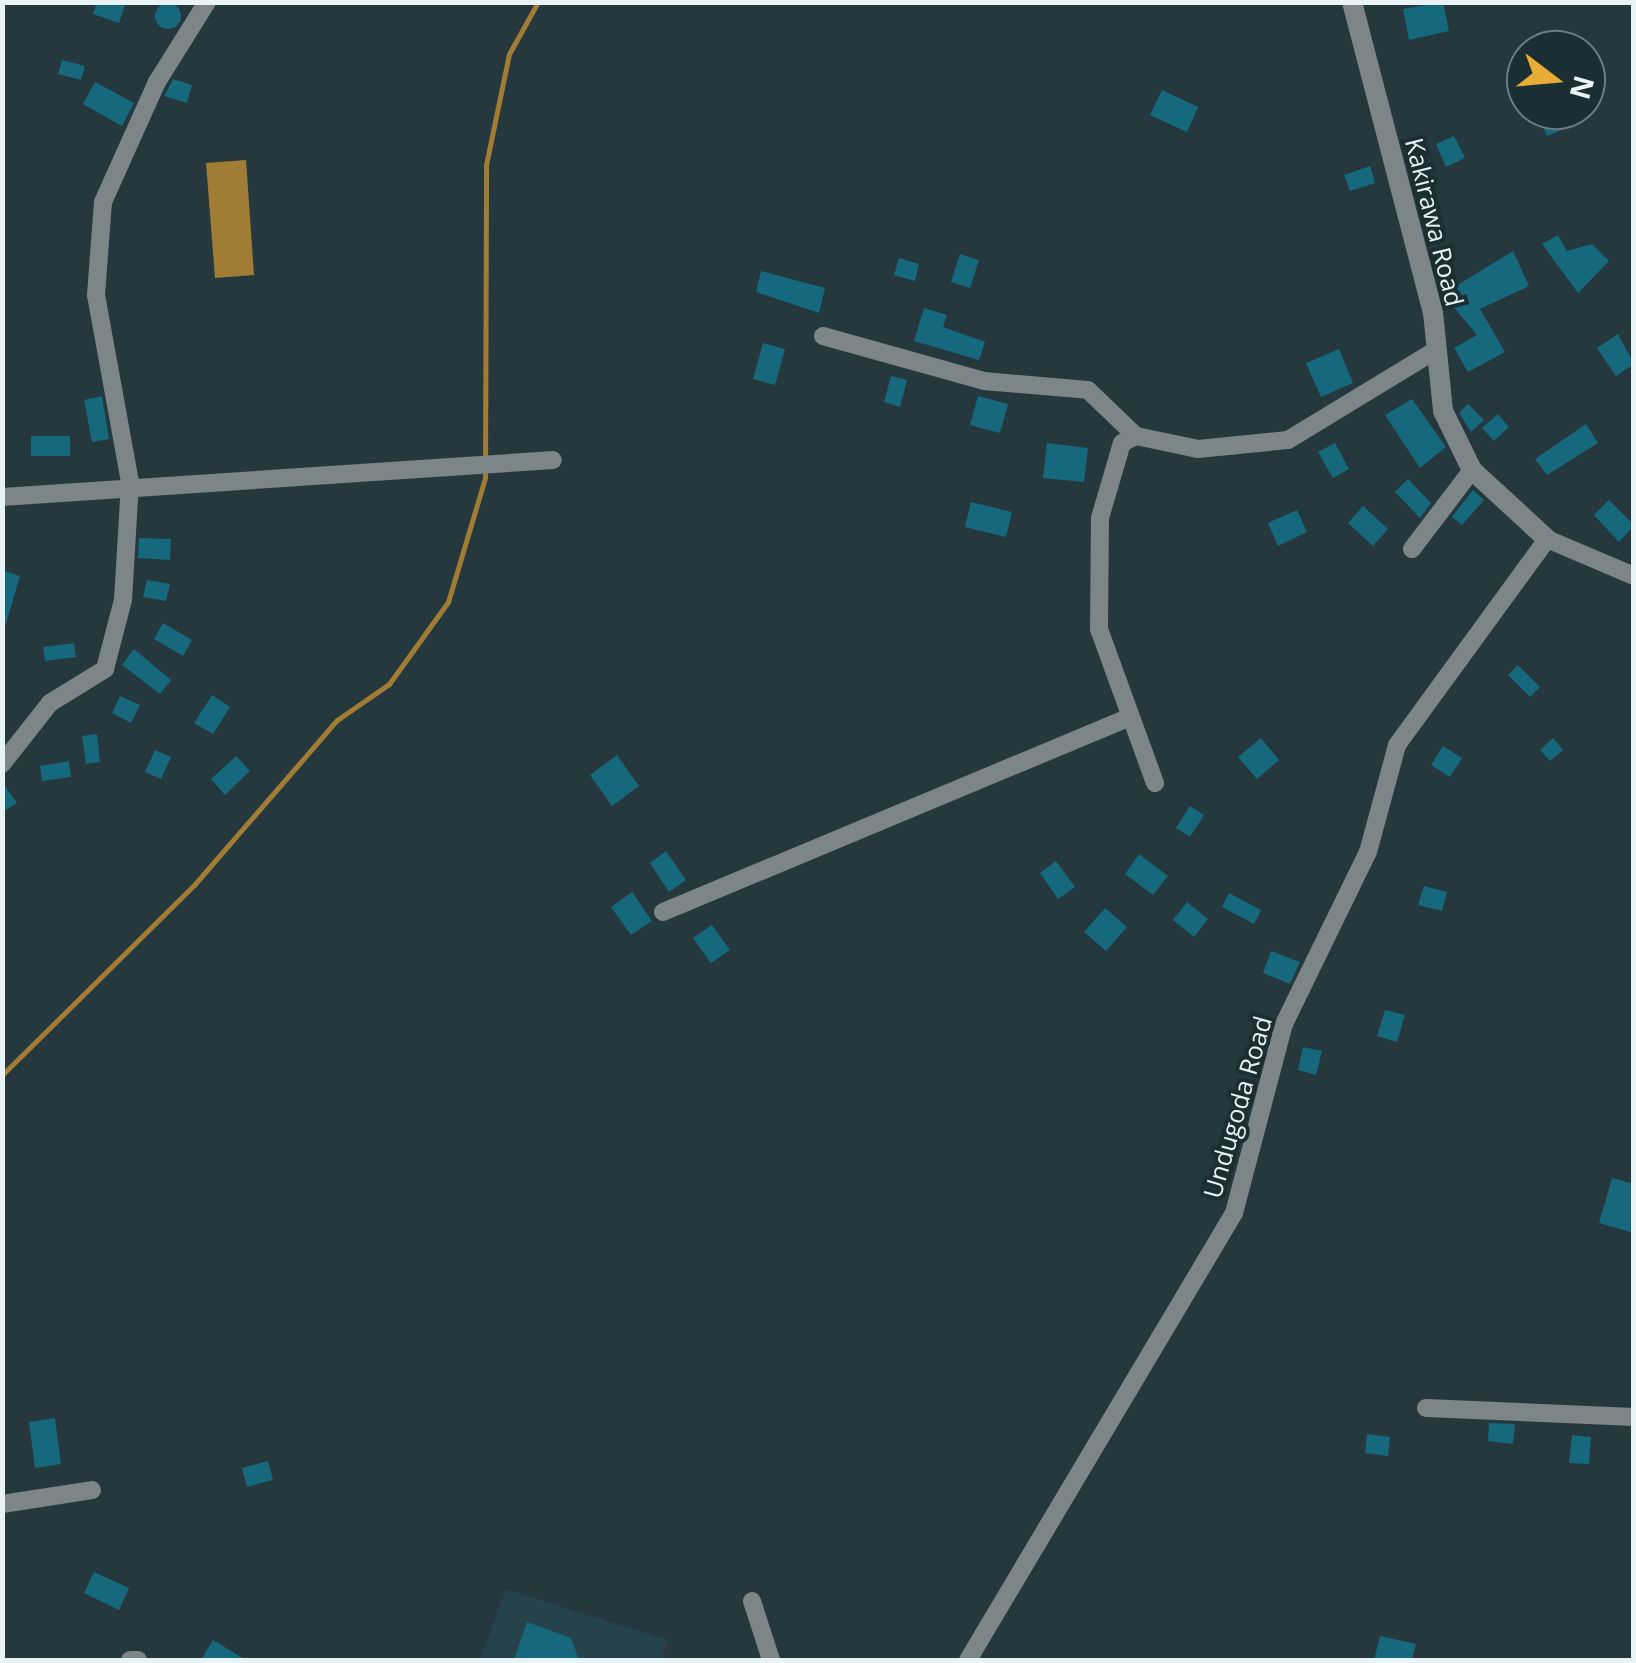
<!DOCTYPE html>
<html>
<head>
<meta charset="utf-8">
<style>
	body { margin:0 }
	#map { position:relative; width:1636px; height:1663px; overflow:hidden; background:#25383e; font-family:"Open Sans",sans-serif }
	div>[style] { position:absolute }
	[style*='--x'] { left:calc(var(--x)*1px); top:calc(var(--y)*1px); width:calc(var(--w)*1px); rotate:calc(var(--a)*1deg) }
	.built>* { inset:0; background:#26424b }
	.water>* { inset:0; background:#a17c34 }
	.stream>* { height:5px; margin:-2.5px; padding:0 2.5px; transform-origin:2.5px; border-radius:2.5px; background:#a17c34 }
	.building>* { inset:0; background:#16687d }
	.round { border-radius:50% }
	.minor>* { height:18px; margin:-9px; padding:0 9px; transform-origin:9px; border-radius:9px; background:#7c8588 }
	.tertiary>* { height:20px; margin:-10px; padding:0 10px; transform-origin:10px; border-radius:10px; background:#7c8588 }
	span { translate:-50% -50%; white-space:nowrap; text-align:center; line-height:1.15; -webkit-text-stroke:8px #1b2e34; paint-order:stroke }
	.street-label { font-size:25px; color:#e7f3f6 }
	.frame { position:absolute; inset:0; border:5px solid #e7f3f6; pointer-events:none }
	.north { position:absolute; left:1506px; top:30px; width:100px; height:100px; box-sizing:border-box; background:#1b2e34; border:2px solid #6d7d82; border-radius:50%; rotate:106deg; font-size:28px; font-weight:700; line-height:40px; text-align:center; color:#e7f3f6 }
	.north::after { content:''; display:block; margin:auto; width:35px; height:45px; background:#e6ac36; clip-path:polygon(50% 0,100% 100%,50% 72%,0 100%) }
</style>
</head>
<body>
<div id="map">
	<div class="built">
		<div style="clip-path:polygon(506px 1589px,668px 1640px,661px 1660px,480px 1660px)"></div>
	</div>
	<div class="water">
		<div style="clip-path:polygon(246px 160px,254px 275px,215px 278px,206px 163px)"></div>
	</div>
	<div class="stream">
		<div style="--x:2;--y:1075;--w:270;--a:-44.7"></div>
		<div style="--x:194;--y:885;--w:218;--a:-49.1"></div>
		<div style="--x:337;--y:720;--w:63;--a:-34.7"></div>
		<div style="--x:389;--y:684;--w:101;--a:-54.3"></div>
		<div style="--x:448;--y:602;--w:129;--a:-73.4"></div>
		<div style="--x:485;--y:478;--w:313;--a:-89.8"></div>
		<div style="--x:486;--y:165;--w:113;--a:-78.3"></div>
		<div style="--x:509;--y:54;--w:60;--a:-60.9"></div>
	</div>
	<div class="building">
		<div style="clip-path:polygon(97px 2px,126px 2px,119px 23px,93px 14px)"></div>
		<div style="clip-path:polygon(1443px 2px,1449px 31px,1409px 40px,1403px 9px)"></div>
		<div class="round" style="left:155px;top:3px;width:26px;height:26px"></div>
		<div style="clip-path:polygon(62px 60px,85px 66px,81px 80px,58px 74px)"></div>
		<div style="clip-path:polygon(173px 79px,192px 85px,187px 103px,164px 96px)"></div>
		<div style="clip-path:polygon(95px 82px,134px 103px,122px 126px,83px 104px)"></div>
		<div style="clip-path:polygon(1162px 90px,1198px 107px,1187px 132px,1150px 115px)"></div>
		<div style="clip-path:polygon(1536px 110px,1582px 110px,1586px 120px,1547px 136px)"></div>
		<div style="clip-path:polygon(1454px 136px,1465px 158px,1446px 167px,1436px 144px)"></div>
		<div style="clip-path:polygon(1370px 166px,1375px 183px,1350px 191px,1344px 175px)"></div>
		<div style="clip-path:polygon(1558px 235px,1567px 251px,1592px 244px,1609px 261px,1578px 293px,1542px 244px)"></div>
		<div style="clip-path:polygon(1513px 251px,1529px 286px,1480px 309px,1505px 352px,1468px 372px,1454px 348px,1477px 335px,1443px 294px)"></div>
		<div style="clip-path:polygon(960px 254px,979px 260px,970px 288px,951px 282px)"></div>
		<div style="clip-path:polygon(899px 258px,919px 264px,915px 281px,894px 275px)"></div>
		<div style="clip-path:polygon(761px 271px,825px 288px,819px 313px,756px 292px)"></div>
		<div style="clip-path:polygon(924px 308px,947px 315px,943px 327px,985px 342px,979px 360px,914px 341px)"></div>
		<div style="clip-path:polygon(1618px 334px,1634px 364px,1616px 376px,1597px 348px)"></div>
		<div style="clip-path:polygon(763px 343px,785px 349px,775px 385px,753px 379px)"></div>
		<div style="clip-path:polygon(1339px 349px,1353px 383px,1321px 397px,1306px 363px)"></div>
		<div style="clip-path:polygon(891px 376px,907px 380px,900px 407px,884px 402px)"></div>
		<div style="clip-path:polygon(102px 396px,109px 439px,92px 442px,84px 400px)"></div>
		<div style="clip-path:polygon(978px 396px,1008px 404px,1000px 433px,970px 425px)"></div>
		<div style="clip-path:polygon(1412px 399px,1446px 447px,1420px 468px,1385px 415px)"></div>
		<div style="clip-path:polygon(1468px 404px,1484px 420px,1471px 432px,1459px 413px)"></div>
		<div style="clip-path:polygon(1498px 414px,1509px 427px,1494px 441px,1482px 428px)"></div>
		<div style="clip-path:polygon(1586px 424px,1598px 443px,1547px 475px,1535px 459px)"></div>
		<div style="clip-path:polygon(31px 436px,70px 436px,70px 456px,31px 456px)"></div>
		<div style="clip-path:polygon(1047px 443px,1088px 448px,1084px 482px,1043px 478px)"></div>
		<div style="clip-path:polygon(1335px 443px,1349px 469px,1333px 478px,1318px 452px)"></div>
		<div style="clip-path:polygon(1408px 479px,1431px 503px,1420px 518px,1395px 492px)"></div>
		<div style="clip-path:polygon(1473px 490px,1484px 500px,1462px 525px,1452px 517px)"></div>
		<div style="clip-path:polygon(1609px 500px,1634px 525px,1619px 542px,1594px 515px)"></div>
		<div style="clip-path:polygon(971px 502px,1012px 512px,1006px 537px,965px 527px)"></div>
		<div style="clip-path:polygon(1363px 506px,1388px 529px,1373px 546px,1348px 523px)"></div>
		<div style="clip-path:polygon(1297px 510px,1307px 532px,1278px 546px,1268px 523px)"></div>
		<div style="clip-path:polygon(139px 538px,171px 539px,170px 560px,138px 558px)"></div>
		<div style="clip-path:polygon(2px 570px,20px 576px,6px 624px,2px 624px)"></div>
		<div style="clip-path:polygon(147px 580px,170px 584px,166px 601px,143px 597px)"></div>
		<div style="clip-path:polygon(163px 623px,192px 640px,183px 656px,154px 639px)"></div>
		<div style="clip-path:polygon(74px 643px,76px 657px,45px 661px,43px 647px)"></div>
		<div style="clip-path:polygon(134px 649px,171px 680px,160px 694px,122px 665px)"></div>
		<div style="clip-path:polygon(1518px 665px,1540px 687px,1530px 697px,1508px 675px)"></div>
		<div style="clip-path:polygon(212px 695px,230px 707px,213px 734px,194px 723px)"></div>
		<div style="clip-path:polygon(120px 696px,140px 705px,131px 723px,112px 713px)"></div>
		<div style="clip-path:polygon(97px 734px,100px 762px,86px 764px,82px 736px)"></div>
		<div style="clip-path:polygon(1261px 738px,1279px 760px,1257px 779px,1238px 757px)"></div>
		<div style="clip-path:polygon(1553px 738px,1563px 750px,1550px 761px,1540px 750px)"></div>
		<div style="clip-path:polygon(1443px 746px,1462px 758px,1450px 777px,1431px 765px)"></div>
		<div style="clip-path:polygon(155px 750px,171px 757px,161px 779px,145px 772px)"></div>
		<div style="clip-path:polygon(617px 755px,639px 786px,612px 806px,590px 775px)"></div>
		<div style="clip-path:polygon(236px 756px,250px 771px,225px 795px,211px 779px)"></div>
		<div style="clip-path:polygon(69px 761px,71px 777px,42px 781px,40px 766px)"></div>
		<div style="clip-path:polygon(2px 782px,17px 803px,2px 812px)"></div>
		<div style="clip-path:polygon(1190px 806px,1204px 815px,1190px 837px,1176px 828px)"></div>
		<div style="clip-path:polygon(666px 851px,686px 880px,669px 892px,650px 863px)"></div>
		<div style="clip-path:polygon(1139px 854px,1168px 876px,1153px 895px,1125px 874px)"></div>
		<div style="clip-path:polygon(1056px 861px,1075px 887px,1058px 899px,1040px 873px)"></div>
		<div style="clip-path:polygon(1424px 886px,1447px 892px,1442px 911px,1418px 905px)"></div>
		<div style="clip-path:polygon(632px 892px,652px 921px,631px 935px,611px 907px)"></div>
		<div style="clip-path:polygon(1229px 893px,1261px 910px,1254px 924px,1222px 907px)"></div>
		<div style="clip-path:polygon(1187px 902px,1208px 919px,1194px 937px,1173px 920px)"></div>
		<div style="clip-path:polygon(1105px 908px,1127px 927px,1106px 951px,1084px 932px)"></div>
		<div style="clip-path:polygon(712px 925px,730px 950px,711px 963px,693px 938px)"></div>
		<div style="clip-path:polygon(1271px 951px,1300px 962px,1290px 984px,1263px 973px)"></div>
		<div style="clip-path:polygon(1385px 1010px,1405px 1015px,1397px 1042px,1377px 1036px)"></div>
		<div style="clip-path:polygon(1303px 1047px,1322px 1051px,1316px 1075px,1298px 1070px)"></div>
		<div style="clip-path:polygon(1612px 1178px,1634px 1184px,1634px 1233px,1599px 1223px)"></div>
		<div style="clip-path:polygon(55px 1418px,61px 1464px,35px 1468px,29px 1422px)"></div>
		<div style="clip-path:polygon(1489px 1423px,1515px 1424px,1513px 1444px,1488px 1441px)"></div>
		<div style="clip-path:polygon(1367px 1434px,1390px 1437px,1388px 1456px,1365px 1453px)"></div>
		<div style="clip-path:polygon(1572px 1435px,1591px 1437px,1589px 1464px,1569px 1463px)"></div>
		<div style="clip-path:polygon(268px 1461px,273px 1480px,247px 1487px,242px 1468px)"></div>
		<div style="clip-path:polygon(94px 1572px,129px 1588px,119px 1610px,84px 1593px)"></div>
		<div style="clip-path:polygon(527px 1622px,571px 1638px,579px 1660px,514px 1660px)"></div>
		<div style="clip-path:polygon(1380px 1636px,1416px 1644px,1412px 1660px,1374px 1660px)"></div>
		<div style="clip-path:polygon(213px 1640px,246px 1660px,201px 1660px)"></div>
	</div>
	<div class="minor">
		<div style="--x:823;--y:336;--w:167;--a:15.6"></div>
		<div style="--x:984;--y:381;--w:104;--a:4.9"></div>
		<div style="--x:1088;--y:390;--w:66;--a:43.8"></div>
		<div style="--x:2;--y:497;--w:552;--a:-3.84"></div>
		<div style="--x:1412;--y:549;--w:99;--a:-52.8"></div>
		<div style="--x:2;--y:764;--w:78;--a:-51.8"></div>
		<div style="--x:50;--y:703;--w:65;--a:-31.7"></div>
		<div style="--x:105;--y:669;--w:71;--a:-75.4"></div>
		<div style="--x:123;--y:600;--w:118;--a:-86.6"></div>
		<div style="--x:130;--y:482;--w:190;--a:-100.3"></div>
		<div style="--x:96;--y:295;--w:93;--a:-85.7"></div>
		<div style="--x:103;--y:202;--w:132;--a:-65.8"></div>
		<div style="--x:157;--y:82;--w:94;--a:-58"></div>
		<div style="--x:1155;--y:783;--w:164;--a:-110"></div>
		<div style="--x:1099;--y:629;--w:111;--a:-89.5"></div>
		<div style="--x:1100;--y:518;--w:78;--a:-73.7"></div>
		<div style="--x:1122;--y:443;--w:16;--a:-27"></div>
		<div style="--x:1136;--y:436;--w:63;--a:11.8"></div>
		<div style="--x:1198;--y:449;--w:90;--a:-5.7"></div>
		<div style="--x:1288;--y:440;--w:173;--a:-31.3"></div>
		<div style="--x:663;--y:912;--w:504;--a:-22.65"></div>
		<div style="--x:1426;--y:1408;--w:208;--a:2.5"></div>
		<div style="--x:2;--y:1504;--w:91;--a:-8.8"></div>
		<div style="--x:752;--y:1601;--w:62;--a:72.1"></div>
		<div style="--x:130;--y:1660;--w:8;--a:0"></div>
		<div style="--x:968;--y:1660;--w:520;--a:-59.24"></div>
		<div style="--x:1234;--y:1213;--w:196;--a:-75.2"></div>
		<div style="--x:1284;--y:1024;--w:191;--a:-64"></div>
		<div style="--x:1368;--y:852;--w:111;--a:-74.8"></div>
		<div style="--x:1397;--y:745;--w:255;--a:-53.9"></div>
		<div style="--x:1547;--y:539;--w:95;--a:23"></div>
	</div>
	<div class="tertiary">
		<div style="--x:1352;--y:2;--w:320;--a:75.4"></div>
		<div style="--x:1433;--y:312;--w:100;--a:84.2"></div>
		<div style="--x:1443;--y:411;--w:66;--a:63.8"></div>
		<div style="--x:1472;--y:470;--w:102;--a:42.6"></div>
	</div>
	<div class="street-label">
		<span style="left:1435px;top:222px;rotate:76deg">Kakirawa Road</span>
		<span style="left:1237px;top:1107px;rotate:-74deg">Undugoda Road</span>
	</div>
	<div class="frame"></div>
	<div class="north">N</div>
</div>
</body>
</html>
